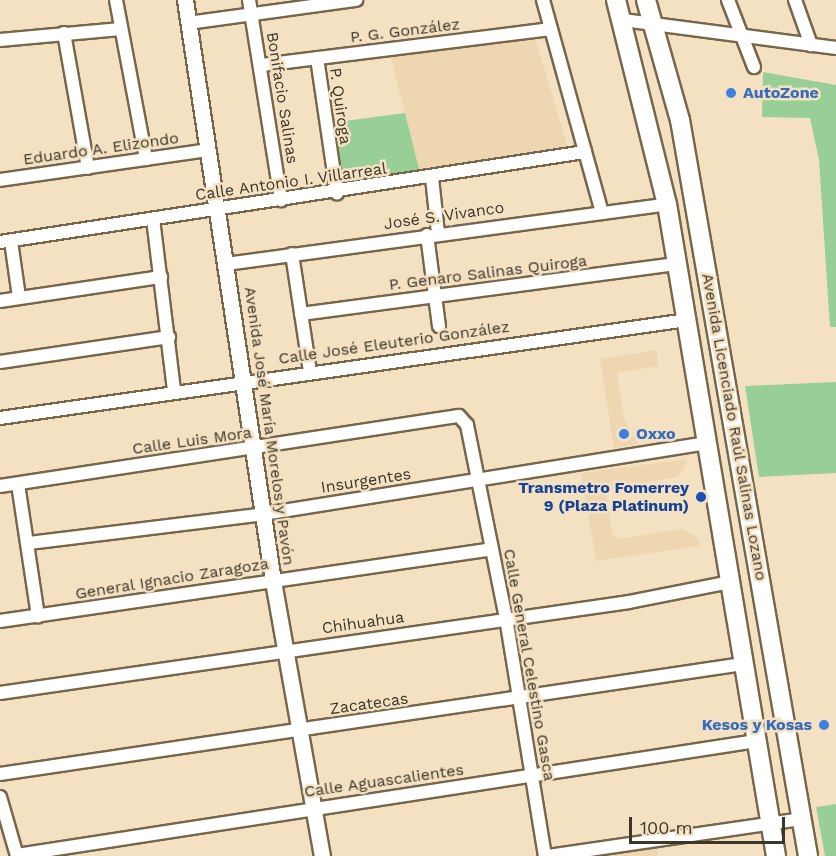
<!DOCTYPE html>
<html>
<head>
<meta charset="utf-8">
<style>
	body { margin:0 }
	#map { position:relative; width:836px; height:856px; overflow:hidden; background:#f4e1c2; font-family:"Work Sans",sans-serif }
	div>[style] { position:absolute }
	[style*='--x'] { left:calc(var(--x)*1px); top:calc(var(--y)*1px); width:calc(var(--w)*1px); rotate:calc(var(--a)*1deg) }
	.built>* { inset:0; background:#edd6b0 }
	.green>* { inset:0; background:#97cf97 }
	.roads { filter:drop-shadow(2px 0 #77664a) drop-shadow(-2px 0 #77664a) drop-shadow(0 2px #77664a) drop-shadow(0 -2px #77664a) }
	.minor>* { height:12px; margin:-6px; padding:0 6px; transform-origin:6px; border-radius:6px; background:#fff }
	.tertiary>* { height:15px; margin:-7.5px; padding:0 7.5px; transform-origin:7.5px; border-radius:7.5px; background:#fff }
	.secondary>* { height:18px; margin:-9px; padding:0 9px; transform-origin:9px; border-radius:9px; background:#fff }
	.dots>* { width:16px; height:16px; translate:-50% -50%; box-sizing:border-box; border:3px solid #f4e1c2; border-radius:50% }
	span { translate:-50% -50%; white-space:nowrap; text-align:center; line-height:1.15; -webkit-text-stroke:5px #f4e1c2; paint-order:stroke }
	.street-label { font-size:16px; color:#3c3529 }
	.shop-label { font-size:16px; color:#366cbe; font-weight:700 }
	.left { translate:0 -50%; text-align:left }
	.right { translate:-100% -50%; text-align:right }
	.transit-label { font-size:16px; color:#164399; font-weight:700 }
	.scale { position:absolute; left:629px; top:817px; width:156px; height:27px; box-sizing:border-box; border:3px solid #3c3529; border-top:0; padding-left:8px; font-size:18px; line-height:21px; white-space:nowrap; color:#3c3529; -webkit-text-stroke:4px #f4e1c2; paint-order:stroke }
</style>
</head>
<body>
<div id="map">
	<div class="built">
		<div style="clip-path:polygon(535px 38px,569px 151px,420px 173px,390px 55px)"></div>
		<div style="clip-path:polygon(657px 350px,658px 366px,617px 373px,624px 419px,638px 444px,614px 448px,600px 359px)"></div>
		<div style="clip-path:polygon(688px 459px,678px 477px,612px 488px,607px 494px,612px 534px,619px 539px,682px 529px,698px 538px,700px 546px,596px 561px,581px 473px)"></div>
		<div style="clip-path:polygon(657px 846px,658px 856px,583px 856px)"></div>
	</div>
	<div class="green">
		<div style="clip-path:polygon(763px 72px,836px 85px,836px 327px,830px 327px,819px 160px,810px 118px,762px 117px)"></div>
		<div style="clip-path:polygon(405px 113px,420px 173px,343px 188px,330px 123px)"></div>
		<div style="clip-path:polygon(836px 382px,836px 473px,759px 477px,745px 386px)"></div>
		<div style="clip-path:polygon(836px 804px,836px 856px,825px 856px,816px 807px)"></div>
	</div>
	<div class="roads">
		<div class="minor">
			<div style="--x:116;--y:0;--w:162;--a:79.3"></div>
			<div style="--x:249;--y:0;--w:203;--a:80.9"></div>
			<div style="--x:543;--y:0;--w:221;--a:74.5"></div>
			<div style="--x:728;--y:0;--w:72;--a:68.8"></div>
			<div style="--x:795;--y:0;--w:48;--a:70.4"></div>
			<div style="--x:623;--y:20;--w:215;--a:7.5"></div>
			<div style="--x:188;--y:23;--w:170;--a:-7.8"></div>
			<div style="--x:64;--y:33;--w:137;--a:79.9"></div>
			<div style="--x:0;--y:40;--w:121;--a:-5.2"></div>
			<div style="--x:317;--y:58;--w:137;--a:81.6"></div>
			<div style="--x:262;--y:65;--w:291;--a:-7.1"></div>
			<div style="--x:432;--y:178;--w:55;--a:83.8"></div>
			<div style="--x:0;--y:180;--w:209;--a:-8.2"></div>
			<div style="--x:153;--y:219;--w:172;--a:83"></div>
			<div style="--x:427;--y:235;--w:92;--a:82.5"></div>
			<div style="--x:11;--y:241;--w:57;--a:81.9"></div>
			<div style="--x:0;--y:242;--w:592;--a:-8.75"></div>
			<div style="--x:292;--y:254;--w:118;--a:81.3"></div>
			<div style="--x:226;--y:264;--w:445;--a:-7.7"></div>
			<div style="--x:0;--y:301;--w:163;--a:-8.5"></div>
			<div style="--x:301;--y:314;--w:380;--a:-7.6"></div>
			<div style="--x:0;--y:362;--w:171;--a:-8.4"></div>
			<div style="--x:0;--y:418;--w:694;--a:-8.12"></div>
			<div style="--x:18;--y:484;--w:134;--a:81.4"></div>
			<div style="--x:0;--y:486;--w:464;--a:-8.7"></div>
			<div style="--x:459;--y:416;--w:12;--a:48"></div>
			<div style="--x:467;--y:425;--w:197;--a:78.6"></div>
			<div style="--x:506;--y:618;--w:241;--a:80.7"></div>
			<div style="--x:29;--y:543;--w:237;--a:-7"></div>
			<div style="--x:264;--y:514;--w:449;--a:-9.1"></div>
			<div style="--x:0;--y:621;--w:497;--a:-8.3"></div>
			<div style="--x:0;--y:693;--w:636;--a:-8.23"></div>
			<div style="--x:629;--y:602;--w:103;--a:-11.2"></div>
			<div style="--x:0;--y:774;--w:751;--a:-8.42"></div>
			<div style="--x:0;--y:797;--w:61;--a:73.9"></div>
			<div style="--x:17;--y:855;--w:748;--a:-8.77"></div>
			<div style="--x:548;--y:856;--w:257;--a:-8.3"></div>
		</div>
		<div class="tertiary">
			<div style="--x:185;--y:0;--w:588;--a:81.39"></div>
			<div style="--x:273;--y:581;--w:279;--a:79.9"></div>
		</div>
		<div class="secondary">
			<div style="--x:616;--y:0;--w:210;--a:76"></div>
			<div style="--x:667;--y:204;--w:661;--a:80.51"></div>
			<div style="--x:646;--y:0;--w:125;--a:74.2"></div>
			<div style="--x:680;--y:120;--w:747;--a:80.13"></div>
		</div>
	</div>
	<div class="dots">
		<div style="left:731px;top:93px;background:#3f7fe0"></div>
		<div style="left:624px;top:434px;background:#3f7fe0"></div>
		<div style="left:701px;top:497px;background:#1a4fb4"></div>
		<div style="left:824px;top:725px;background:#3f7fe0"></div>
	</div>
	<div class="street-label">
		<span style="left:405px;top:31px;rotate:-7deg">P. G. González</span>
		<span style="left:282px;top:98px;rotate:81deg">Bonifacio Salinas</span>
		<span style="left:340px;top:106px;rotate:82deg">P. Quiroga</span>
		<span style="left:101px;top:149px;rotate:-8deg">Eduardo A. Elizondo</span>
		<span style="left:291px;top:182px;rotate:-8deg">Calle Antonio I. Villarreal</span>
		<span style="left:444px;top:216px;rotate:-8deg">José S. Vivanco</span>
		<span style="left:488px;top:273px;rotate:-7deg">P. Genaro Salinas Quiroga</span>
		<span style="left:394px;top:343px;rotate:-8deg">Calle José Eleuterio González</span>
		<span style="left:269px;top:426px;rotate:82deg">Avenida José María Morelos y Pavón</span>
		<span style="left:734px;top:427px;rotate:80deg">Avenida Licenciado Raúl Salinas Lozano</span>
		<span style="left:192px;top:441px;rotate:-8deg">Calle Luis Mora</span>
		<span style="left:366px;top:481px;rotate:-9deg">Insurgentes</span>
		<span style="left:172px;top:579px;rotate:-9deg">General Ignacio Zaragoza</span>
		<span style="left:363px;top:623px;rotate:-8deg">Chihuahua</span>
		<span style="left:529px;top:665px;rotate:80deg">Calle General Celestino Gasca</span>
		<span style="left:369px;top:704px;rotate:-8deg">Zacatecas</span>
		<span style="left:384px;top:781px;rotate:-8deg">Calle Aguascalientes</span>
	</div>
	<div class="shop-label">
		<span class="left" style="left:743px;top:93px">AutoZone</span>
		<span class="left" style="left:636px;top:434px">Oxxo</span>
		<span class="right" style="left:812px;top:725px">Kesos y Kosas</span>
	</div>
	<div class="transit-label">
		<span class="right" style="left:689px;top:497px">Transmetro Fomerrey<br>9 (Plaza Platinum)</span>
	</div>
	<div class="scale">100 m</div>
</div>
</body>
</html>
